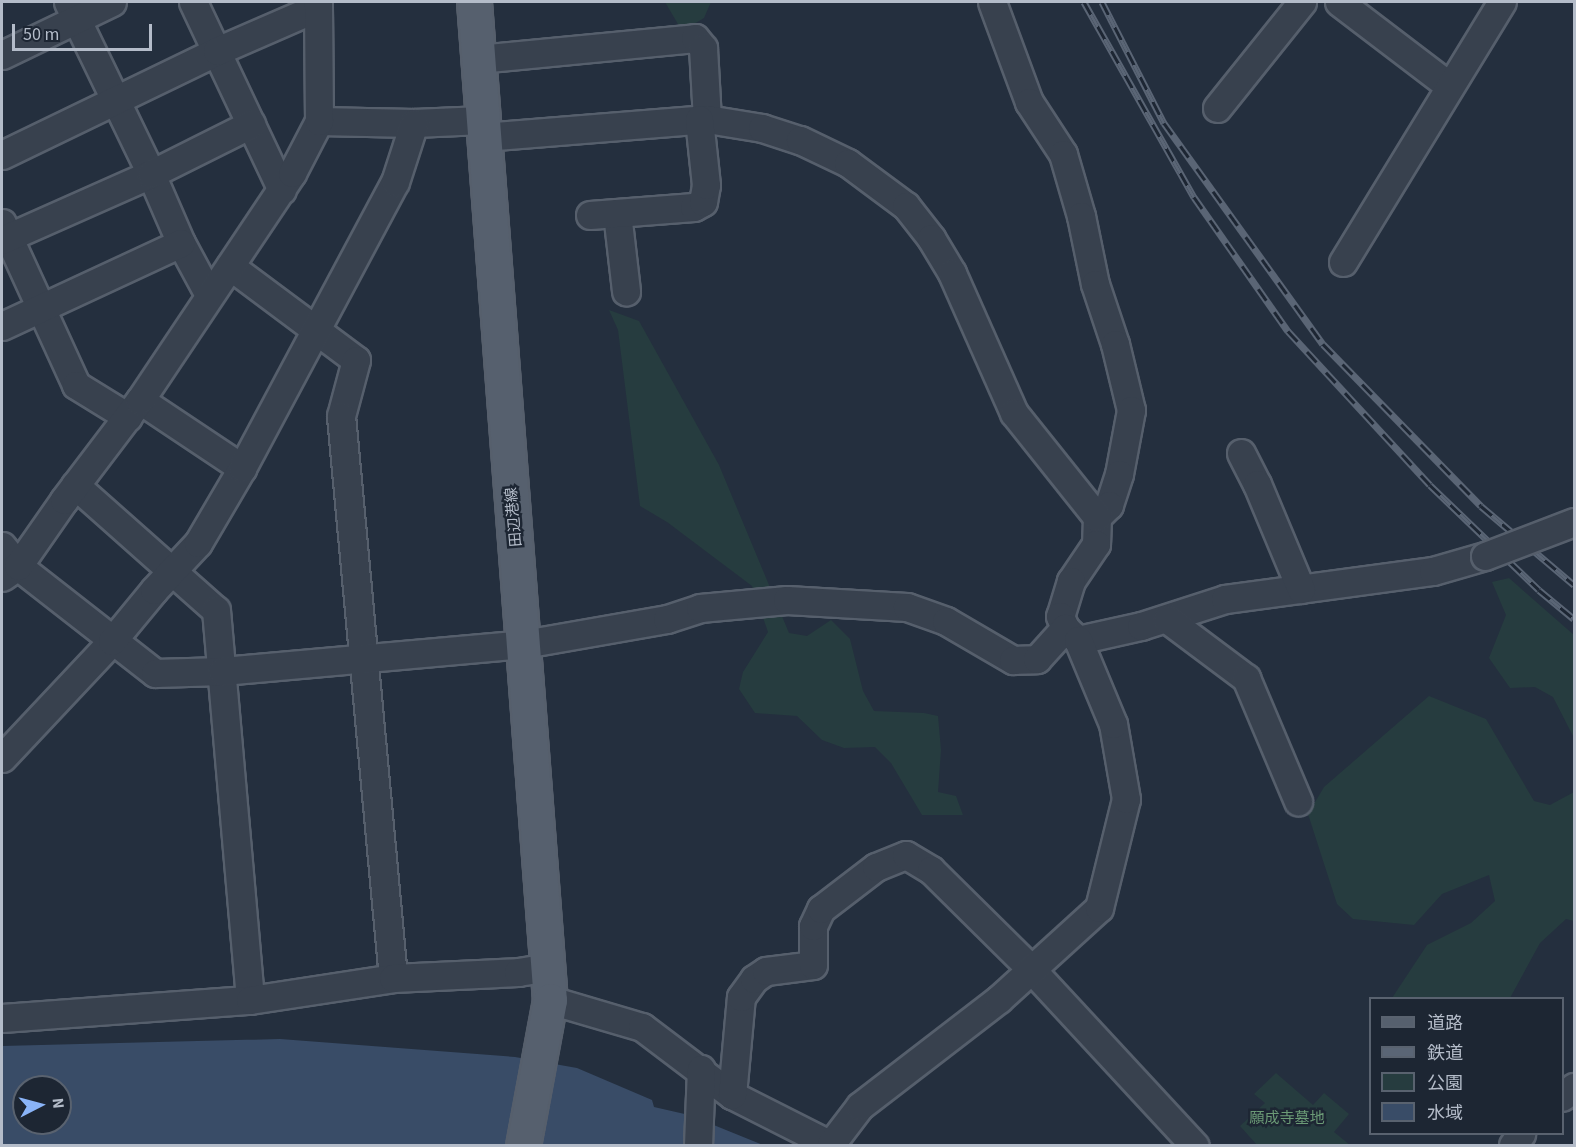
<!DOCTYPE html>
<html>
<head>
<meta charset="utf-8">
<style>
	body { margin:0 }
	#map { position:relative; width:1576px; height:1147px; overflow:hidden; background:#242f3e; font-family:"Source Sans 3","Noto Sans JP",sans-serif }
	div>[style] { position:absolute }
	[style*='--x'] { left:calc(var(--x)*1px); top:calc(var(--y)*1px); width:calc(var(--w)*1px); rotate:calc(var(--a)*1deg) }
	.green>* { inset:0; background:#263c3f }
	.water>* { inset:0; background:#394c67 }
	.roads { filter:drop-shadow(2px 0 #565f6c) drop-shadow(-2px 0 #565f6c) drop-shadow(0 2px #565f6c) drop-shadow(0 -2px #565f6c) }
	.minor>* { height:27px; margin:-13.5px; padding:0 13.5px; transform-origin:13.5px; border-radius:13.5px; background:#38414e }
	.major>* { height:33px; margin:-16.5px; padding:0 16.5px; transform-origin:16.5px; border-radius:16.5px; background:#56606e }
	.rail>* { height:7px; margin-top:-3.5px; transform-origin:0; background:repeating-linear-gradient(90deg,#1d2633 0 14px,#5a6575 0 28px); box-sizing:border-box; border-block:2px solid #5a6575 }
	.bridges { filter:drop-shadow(2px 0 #565f6c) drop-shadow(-2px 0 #565f6c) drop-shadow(0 2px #565f6c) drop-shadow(0 -2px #565f6c) }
	.minor-bridge>* { height:27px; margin:-13.5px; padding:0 13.5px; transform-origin:13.5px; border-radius:13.5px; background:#38414e }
	span { translate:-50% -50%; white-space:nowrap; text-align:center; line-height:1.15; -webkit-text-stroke:5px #1d2633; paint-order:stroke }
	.street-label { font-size:15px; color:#b4bcc9 }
	.park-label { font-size:15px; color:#6b9a76 }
	.frame { position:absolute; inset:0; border:3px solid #b4bcc9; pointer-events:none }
	.legend { position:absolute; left:1369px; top:997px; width:195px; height:138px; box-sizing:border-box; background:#1d2633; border:2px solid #59626f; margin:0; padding:8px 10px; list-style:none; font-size:18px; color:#b4bcc9 }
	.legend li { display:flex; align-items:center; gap:12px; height:30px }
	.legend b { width:30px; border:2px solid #59626f }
	.north { position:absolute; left:12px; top:1075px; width:60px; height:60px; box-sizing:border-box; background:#1d2633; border:2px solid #59626f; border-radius:50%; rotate:84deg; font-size:16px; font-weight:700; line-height:24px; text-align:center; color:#b4bcc9 }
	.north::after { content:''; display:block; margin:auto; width:21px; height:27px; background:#8ab4f8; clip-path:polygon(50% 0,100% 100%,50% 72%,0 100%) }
	.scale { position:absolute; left:12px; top:24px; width:140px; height:27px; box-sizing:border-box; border:3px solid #b4bcc9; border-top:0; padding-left:8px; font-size:18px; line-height:21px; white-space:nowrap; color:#b4bcc9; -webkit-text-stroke:4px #1d2633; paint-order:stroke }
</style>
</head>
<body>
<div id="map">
	<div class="green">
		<div style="clip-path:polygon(665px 2px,711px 2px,704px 18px,682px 31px)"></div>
		<div style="clip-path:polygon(609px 310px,639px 321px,719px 465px,789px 633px,807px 636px,831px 620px,850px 639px,863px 691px,874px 711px,924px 713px,938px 716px,941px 750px,938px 792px,956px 796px,963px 815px,922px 815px,891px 763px,875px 747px,844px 748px,822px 740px,797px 716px,755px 713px,739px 689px,743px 672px,768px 632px,752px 586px,667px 522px,640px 506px,618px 330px)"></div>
		<div style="clip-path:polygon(1509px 578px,1574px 635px,1574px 738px,1553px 697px,1535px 687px,1510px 688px,1489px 658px,1506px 615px,1492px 582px)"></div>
		<div style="clip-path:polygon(1429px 696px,1486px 719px,1534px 801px,1550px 805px,1574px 792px,1574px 921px,1566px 919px,1540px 943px,1510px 998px,1392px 998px,1427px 945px,1471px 923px,1495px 901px,1489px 875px,1442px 894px,1414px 925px,1353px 919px,1337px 904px,1308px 814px,1324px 787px)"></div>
		<div style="clip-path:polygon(1276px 1073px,1313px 1105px,1324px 1093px,1349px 1114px,1334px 1132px,1350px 1145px,1257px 1145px,1240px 1126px,1265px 1103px,1254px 1094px)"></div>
	</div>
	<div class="water">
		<div style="clip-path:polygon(evenodd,280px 1039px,515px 1057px,577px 1068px,652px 1100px,654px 1107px,689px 1115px,763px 1145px,2px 1145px,2px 1046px,280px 1039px,24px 1087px,60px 1087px,60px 1123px,24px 1123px,24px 1087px)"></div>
	</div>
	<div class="roads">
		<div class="minor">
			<div style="--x:68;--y:2;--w:191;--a:64.2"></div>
			<div style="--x:151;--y:174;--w:75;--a:66.5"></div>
			<div style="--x:181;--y:243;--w:59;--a:61.7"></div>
			<div style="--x:193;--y:2;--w:208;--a:64.7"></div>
			<div style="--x:992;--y:2;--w:107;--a:69.7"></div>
			<div style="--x:1029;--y:102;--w:62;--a:56.8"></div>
			<div style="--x:1063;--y:154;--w:65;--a:73.8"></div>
			<div style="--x:1081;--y:216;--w:69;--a:78.4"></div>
			<div style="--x:1095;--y:284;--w:63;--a:71.6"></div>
			<div style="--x:1115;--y:344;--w:68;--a:76.4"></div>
			<div style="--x:1131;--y:410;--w:65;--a:100.6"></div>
			<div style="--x:1119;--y:474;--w:33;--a:108"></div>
			<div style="--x:1109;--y:505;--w:17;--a:135"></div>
			<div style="--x:1097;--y:517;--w:27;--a:92"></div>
			<div style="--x:1096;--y:544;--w:45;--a:124"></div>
			<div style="--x:1071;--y:581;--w:37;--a:107"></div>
			<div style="--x:1060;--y:616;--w:13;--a:67"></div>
			<div style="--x:1065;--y:628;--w:18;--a:43"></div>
			<div style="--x:1078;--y:640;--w:65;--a:-12.5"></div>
			<div style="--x:1141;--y:626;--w:88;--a:-17.8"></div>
			<div style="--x:1225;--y:599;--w:210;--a:-7.7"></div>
			<div style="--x:1433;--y:571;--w:54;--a:-16.1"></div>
			<div style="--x:1339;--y:2;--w:137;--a:37.3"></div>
			<div style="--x:2;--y:55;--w:122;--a:-25.7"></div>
			<div style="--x:478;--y:59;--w:218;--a:-5.5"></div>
			<div style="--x:695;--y:38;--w:13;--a:51"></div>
			<div style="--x:703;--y:48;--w:71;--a:86.8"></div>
			<div style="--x:1217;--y:108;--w:136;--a:-51.3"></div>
			<div style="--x:319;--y:121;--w:95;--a:1.2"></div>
			<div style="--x:414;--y:123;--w:68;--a:-2.5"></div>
			<div style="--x:483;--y:137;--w:225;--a:-4.6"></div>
			<div style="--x:707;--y:119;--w:56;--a:9.3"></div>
			<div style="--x:762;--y:128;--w:40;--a:18"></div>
			<div style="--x:800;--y:140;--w:53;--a:25.6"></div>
			<div style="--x:848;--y:163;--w:72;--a:36.6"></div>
			<div style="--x:906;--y:206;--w:41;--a:52"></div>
			<div style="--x:931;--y:238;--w:41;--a:59"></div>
			<div style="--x:952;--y:273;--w:153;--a:66.1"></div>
			<div style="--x:1014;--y:413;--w:133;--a:51.4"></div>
			<div style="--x:2;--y:155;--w:239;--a:-25.8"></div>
			<div style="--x:217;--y:51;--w:110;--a:-23.5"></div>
			<div style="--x:617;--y:213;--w:79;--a:83.4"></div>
			<div style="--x:590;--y:215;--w:104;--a:-4.4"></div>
			<div style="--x:694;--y:207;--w:10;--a:-29"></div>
			<div style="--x:703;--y:202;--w:17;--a:-80"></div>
			<div style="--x:706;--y:185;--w:66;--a:-96.1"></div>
			<div style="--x:2;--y:223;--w:178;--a:65.4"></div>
			<div style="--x:76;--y:385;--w:61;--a:31.6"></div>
			<div style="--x:2;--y:240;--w:163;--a:-23.9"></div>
			<div style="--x:151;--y:174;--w:112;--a:-26.6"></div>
			<div style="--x:1343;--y:262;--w:305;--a:-58.6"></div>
			<div style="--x:230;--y:266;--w:157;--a:36.7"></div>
			<div style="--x:356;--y:360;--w:58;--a:105"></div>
			<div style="--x:341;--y:416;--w:564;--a:84.71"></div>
			<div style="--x:2;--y:326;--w:197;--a:-24.9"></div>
			<div style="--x:140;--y:400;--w:123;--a:33.7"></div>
			<div style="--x:1241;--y:453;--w:35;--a:63"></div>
			<div style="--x:1257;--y:484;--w:114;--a:67.3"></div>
			<div style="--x:75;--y:485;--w:188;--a:41.6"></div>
			<div style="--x:216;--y:610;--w:391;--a:85"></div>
			<div style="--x:2;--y:546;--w:26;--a:51"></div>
			<div style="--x:18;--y:566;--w:174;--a:38"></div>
			<div style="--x:155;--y:673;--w:67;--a:-1.7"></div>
			<div style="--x:222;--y:671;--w:303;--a:-5.1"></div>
			<div style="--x:524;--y:644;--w:145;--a:-9.9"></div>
			<div style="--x:667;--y:619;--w:35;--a:-18"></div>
			<div style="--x:700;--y:608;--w:87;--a:-5.3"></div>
			<div style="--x:787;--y:600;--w:120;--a:3.3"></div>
			<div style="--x:907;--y:607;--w:41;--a:19.7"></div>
			<div style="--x:946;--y:621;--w:78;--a:30.2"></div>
			<div style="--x:1013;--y:660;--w:24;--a:-2"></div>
			<div style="--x:1037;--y:659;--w:42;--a:-47.9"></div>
			<div style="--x:2;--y:577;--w:19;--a:-35"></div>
			<div style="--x:18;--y:566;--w:80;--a:-55.1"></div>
			<div style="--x:64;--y:500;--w:126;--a:-52.8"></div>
			<div style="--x:140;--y:400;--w:273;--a:-56.2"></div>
			<div style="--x:292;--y:173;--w:59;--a:-62.6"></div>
			<div style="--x:319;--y:121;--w:119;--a:-90.5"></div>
			<div style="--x:1167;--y:619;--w:99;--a:36.8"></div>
			<div style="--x:1246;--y:678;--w:134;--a:67.1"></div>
			<div style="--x:2;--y:758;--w:161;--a:-46.8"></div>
			<div style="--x:112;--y:641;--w:66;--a:-50.5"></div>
			<div style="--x:154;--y:590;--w:64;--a:-46.9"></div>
			<div style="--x:198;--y:543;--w:87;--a:-59.6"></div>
			<div style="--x:242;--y:468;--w:324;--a:-61.9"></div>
			<div style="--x:395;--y:182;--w:62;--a:-72.1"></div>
			<div style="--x:550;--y:1000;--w:96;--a:16.4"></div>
			<div style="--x:642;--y:1027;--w:113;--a:37.1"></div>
			<div style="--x:732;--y:1095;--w:113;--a:26.8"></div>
			<div style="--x:2;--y:1018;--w:249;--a:-4.2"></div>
			<div style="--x:250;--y:1000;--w:145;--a:-8.7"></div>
			<div style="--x:393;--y:978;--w:125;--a:-2.7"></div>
			<div style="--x:518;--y:972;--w:31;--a:-9"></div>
			<div style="--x:732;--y:1095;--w:98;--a:-84.8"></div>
			<div style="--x:741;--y:997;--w:22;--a:-54"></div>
			<div style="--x:754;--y:979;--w:14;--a:-34"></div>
			<div style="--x:766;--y:971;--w:47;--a:-7.3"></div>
			<div style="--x:813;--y:965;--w:39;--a:-90"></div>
			<div style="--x:813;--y:926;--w:19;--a:-65"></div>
			<div style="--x:821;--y:909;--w:69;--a:-37.4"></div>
			<div style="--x:876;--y:867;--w:32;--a:-22"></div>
			<div style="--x:906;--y:855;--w:29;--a:31"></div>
			<div style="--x:931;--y:870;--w:141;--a:44.7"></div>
			<div style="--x:1031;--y:969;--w:241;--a:47.2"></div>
			<div style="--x:1562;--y:1097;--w:16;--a:-40"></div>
			<div style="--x:831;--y:1144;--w:48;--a:-52.7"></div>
			<div style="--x:860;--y:1106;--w:175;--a:-37.6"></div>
			<div style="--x:999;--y:999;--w:135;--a:-42.3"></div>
			<div style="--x:1099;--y:908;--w:112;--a:-76.1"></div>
			<div style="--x:1126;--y:799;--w:76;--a:-99.8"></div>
			<div style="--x:1113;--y:724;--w:91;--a:-112.6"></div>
			<div style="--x:1513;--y:1145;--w:14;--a:-54"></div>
			<div style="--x:698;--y:1146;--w:77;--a:-87.8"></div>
		</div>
		<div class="major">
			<div style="--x:474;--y:2;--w:1001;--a:85.65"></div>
			<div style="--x:550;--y:1000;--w:148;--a:100.5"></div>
		</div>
	</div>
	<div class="rail">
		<div style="--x:1084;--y:2;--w:224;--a:60.6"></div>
		<div style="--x:1194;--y:197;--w:164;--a:55"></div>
		<div style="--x:1288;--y:331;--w:209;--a:47.3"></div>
		<div style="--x:1430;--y:485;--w:151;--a:43.9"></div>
		<div style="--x:1539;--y:590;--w:45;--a:39.6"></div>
		<div style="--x:1102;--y:2;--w:136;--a:62.9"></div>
		<div style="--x:1164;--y:123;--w:272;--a:54.3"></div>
		<div style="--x:1323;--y:344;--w:226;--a:45.7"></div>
		<div style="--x:1481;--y:506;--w:122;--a:40.3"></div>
	</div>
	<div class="bridges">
		<div class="minor-bridge">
			<div style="--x:1485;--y:556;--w:95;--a:-20.9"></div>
		</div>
	</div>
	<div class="street-label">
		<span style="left:514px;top:517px;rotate:-95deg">田辺港線</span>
	</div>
	<div class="park-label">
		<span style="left:1287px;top:1119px">願成寺墓地</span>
	</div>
	<div class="frame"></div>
	<ul class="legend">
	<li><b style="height:8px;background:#56606e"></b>道路</li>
	<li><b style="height:8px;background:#5a6575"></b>鉄道</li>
	<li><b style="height:16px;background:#263c3f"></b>公園</li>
	<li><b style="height:16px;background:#394c67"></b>水域</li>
	</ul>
	<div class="north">N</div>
	<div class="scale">50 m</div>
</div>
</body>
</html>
